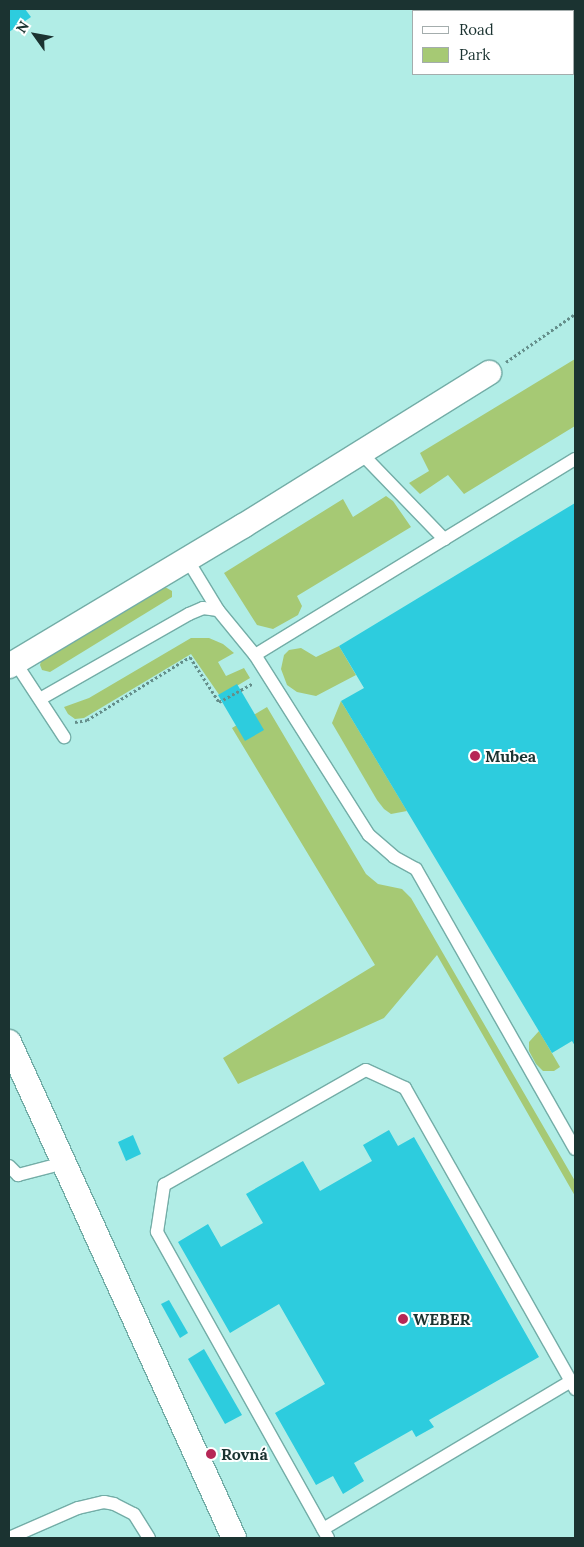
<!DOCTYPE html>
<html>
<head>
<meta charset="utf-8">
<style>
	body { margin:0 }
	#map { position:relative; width:584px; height:1547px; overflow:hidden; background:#b1ede6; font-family:Lora,serif }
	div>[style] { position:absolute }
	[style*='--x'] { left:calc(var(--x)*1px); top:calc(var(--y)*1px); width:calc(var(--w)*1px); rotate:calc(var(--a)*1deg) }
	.green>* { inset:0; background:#a6c974 }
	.building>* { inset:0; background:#2dccde }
	.path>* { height:3px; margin-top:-1.5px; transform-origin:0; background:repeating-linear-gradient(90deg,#648e8a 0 2.5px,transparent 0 5px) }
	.roads { filter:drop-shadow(1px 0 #73ada7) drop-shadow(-1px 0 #73ada7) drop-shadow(0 1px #73ada7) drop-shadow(0 -1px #73ada7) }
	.service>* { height:12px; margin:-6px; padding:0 6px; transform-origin:6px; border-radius:6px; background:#fff }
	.minor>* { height:24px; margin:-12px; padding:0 12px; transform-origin:12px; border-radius:12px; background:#fff }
	.dots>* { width:14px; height:14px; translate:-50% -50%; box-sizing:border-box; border:2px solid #fff; border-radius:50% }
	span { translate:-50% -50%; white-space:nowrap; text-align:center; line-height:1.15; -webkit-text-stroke:4px #fff; paint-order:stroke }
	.poi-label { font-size:16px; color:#1b3331; font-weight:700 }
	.left { translate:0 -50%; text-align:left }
	.frame { position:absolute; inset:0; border:10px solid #1b3331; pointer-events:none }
	.legend { position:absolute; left:412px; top:10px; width:162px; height:65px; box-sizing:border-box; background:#fff; border:1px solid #a4adad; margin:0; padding:6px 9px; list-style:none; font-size:15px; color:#1b3331 }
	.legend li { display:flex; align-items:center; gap:10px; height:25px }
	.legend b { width:25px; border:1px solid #a4adad }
	.north { position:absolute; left:10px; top:10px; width:50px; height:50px; -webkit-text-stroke:4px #fff; paint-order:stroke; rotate:302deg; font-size:14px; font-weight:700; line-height:20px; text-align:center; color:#1b3331 }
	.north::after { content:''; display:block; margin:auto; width:18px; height:22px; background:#1b3331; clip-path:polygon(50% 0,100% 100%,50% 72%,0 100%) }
</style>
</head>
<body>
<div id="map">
	<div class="green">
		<div style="clip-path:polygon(575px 359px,575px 426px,464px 494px,448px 475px,420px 494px,409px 483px,429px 471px,420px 453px)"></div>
		<div style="clip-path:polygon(386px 496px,393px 501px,411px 527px,297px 596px,302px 606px,298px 615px,273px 629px,257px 625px,224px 573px,343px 499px,353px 517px)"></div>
		<div style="clip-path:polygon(141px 586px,165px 587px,172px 591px,172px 597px,50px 672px,42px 670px,40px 665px,46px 644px)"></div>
		<div style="clip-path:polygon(191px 638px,209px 638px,223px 644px,234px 653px,218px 662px,226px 676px,244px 668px,250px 678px,220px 696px,191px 654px,84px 718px,75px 719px,68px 714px,64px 707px,89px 698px)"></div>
		<div style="clip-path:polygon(339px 646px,356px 675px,316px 696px,297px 692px,287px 685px,281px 669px,284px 655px,289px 650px,301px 648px,316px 657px)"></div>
		<div style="clip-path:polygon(341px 701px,407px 811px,391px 814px,384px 809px,377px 800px,332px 723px)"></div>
		<div style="clip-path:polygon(267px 707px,366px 874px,378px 884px,402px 889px,411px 898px,575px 1181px,575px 1196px,437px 955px,384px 1018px,238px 1084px,223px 1058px,375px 965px,232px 728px)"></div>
		<div style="clip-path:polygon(539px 1031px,560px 1067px,554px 1071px,543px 1071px,536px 1064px,529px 1051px,529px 1042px)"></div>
	</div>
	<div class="building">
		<div style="clip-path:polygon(9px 9px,25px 9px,31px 17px,9px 32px)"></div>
		<div style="clip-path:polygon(575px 503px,575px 1046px,572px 1041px,552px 1053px,341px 701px,364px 688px,339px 646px)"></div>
		<div style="clip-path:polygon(237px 684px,264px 730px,245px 741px,218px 695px)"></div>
		<div style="clip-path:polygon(389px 1130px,398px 1146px,414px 1137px,539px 1357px,429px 1420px,434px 1427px,416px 1437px,412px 1430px,354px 1463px,364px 1481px,343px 1494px,333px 1476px,316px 1485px,275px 1413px,325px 1384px,279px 1304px,230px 1333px,178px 1242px,208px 1224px,221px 1247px,263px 1223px,246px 1194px,303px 1161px,320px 1191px,372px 1161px,363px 1145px)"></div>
		<div style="clip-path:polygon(133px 1135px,141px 1154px,126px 1161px,118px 1142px)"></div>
		<div style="clip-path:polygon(169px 1300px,188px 1333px,180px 1338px,161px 1304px)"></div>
		<div style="clip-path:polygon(204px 1349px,242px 1415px,225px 1424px,188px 1359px)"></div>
	</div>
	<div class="path">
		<div style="--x:506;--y:362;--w:84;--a:-34.8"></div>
		<div style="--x:75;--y:722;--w:12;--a:-9"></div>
		<div style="--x:87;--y:720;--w:121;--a:-31.5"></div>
		<div style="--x:190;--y:657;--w:54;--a:57.2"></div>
		<div style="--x:219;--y:702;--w:38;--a:-29"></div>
	</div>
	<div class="roads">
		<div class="service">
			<div style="--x:361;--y:453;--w:120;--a:46"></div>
			<div style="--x:187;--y:559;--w:60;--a:58.7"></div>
			<div style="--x:255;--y:655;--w:375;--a:-31.5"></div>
			<div style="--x:15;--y:662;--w:90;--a:56.8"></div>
			<div style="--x:40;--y:699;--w:172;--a:-29.7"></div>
			<div style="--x:189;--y:614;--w:15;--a:-23"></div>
			<div style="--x:203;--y:608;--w:15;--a:8"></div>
			<div style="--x:218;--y:610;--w:58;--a:50.6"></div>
			<div style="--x:255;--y:655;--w:213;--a:57.7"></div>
			<div style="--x:369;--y:835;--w:33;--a:41"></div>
			<div style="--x:394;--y:857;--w:25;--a:29"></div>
			<div style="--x:416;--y:869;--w:322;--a:60.4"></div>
			<div style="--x:9;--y:1166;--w:13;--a:45"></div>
			<div style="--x:18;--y:1175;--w:48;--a:-14.6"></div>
			<div style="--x:323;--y:1529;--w:289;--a:-30.8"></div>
			<div style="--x:9;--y:1538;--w:75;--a:-23.5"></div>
			<div style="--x:78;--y:1508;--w:27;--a:-13"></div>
			<div style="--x:104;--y:1502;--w:10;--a:11"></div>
			<div style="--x:114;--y:1504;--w:22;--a:27"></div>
			<div style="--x:134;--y:1514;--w:28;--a:58"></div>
			<div style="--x:328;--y:1538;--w:351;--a:-119.2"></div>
			<div style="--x:157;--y:1232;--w:48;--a:-81.5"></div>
			<div style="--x:164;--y:1185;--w:232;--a:-29.7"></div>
			<div style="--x:366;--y:1070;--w:43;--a:24.8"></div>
			<div style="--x:405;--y:1088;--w:346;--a:60.5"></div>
		</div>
		<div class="minor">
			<div style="--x:9;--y:666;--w:273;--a:-30.9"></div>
			<div style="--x:243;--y:526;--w:290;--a:-31.9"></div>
			<div style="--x:9;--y:1042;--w:545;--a:65.6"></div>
		</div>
	</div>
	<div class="dots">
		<div style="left:475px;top:756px;background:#b62756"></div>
		<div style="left:403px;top:1319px;background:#b62756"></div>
		<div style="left:211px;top:1454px;background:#b62756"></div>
	</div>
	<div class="poi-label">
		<span class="left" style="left:485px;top:756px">Mubea</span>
		<span class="left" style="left:413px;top:1319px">WEBER</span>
		<span class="left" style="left:221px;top:1454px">Rovná</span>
	</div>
	<div class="frame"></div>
	<ul class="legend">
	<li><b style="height:6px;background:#fff"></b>Road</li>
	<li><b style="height:14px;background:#a6c974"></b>Park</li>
	</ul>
	<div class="north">N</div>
</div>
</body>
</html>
